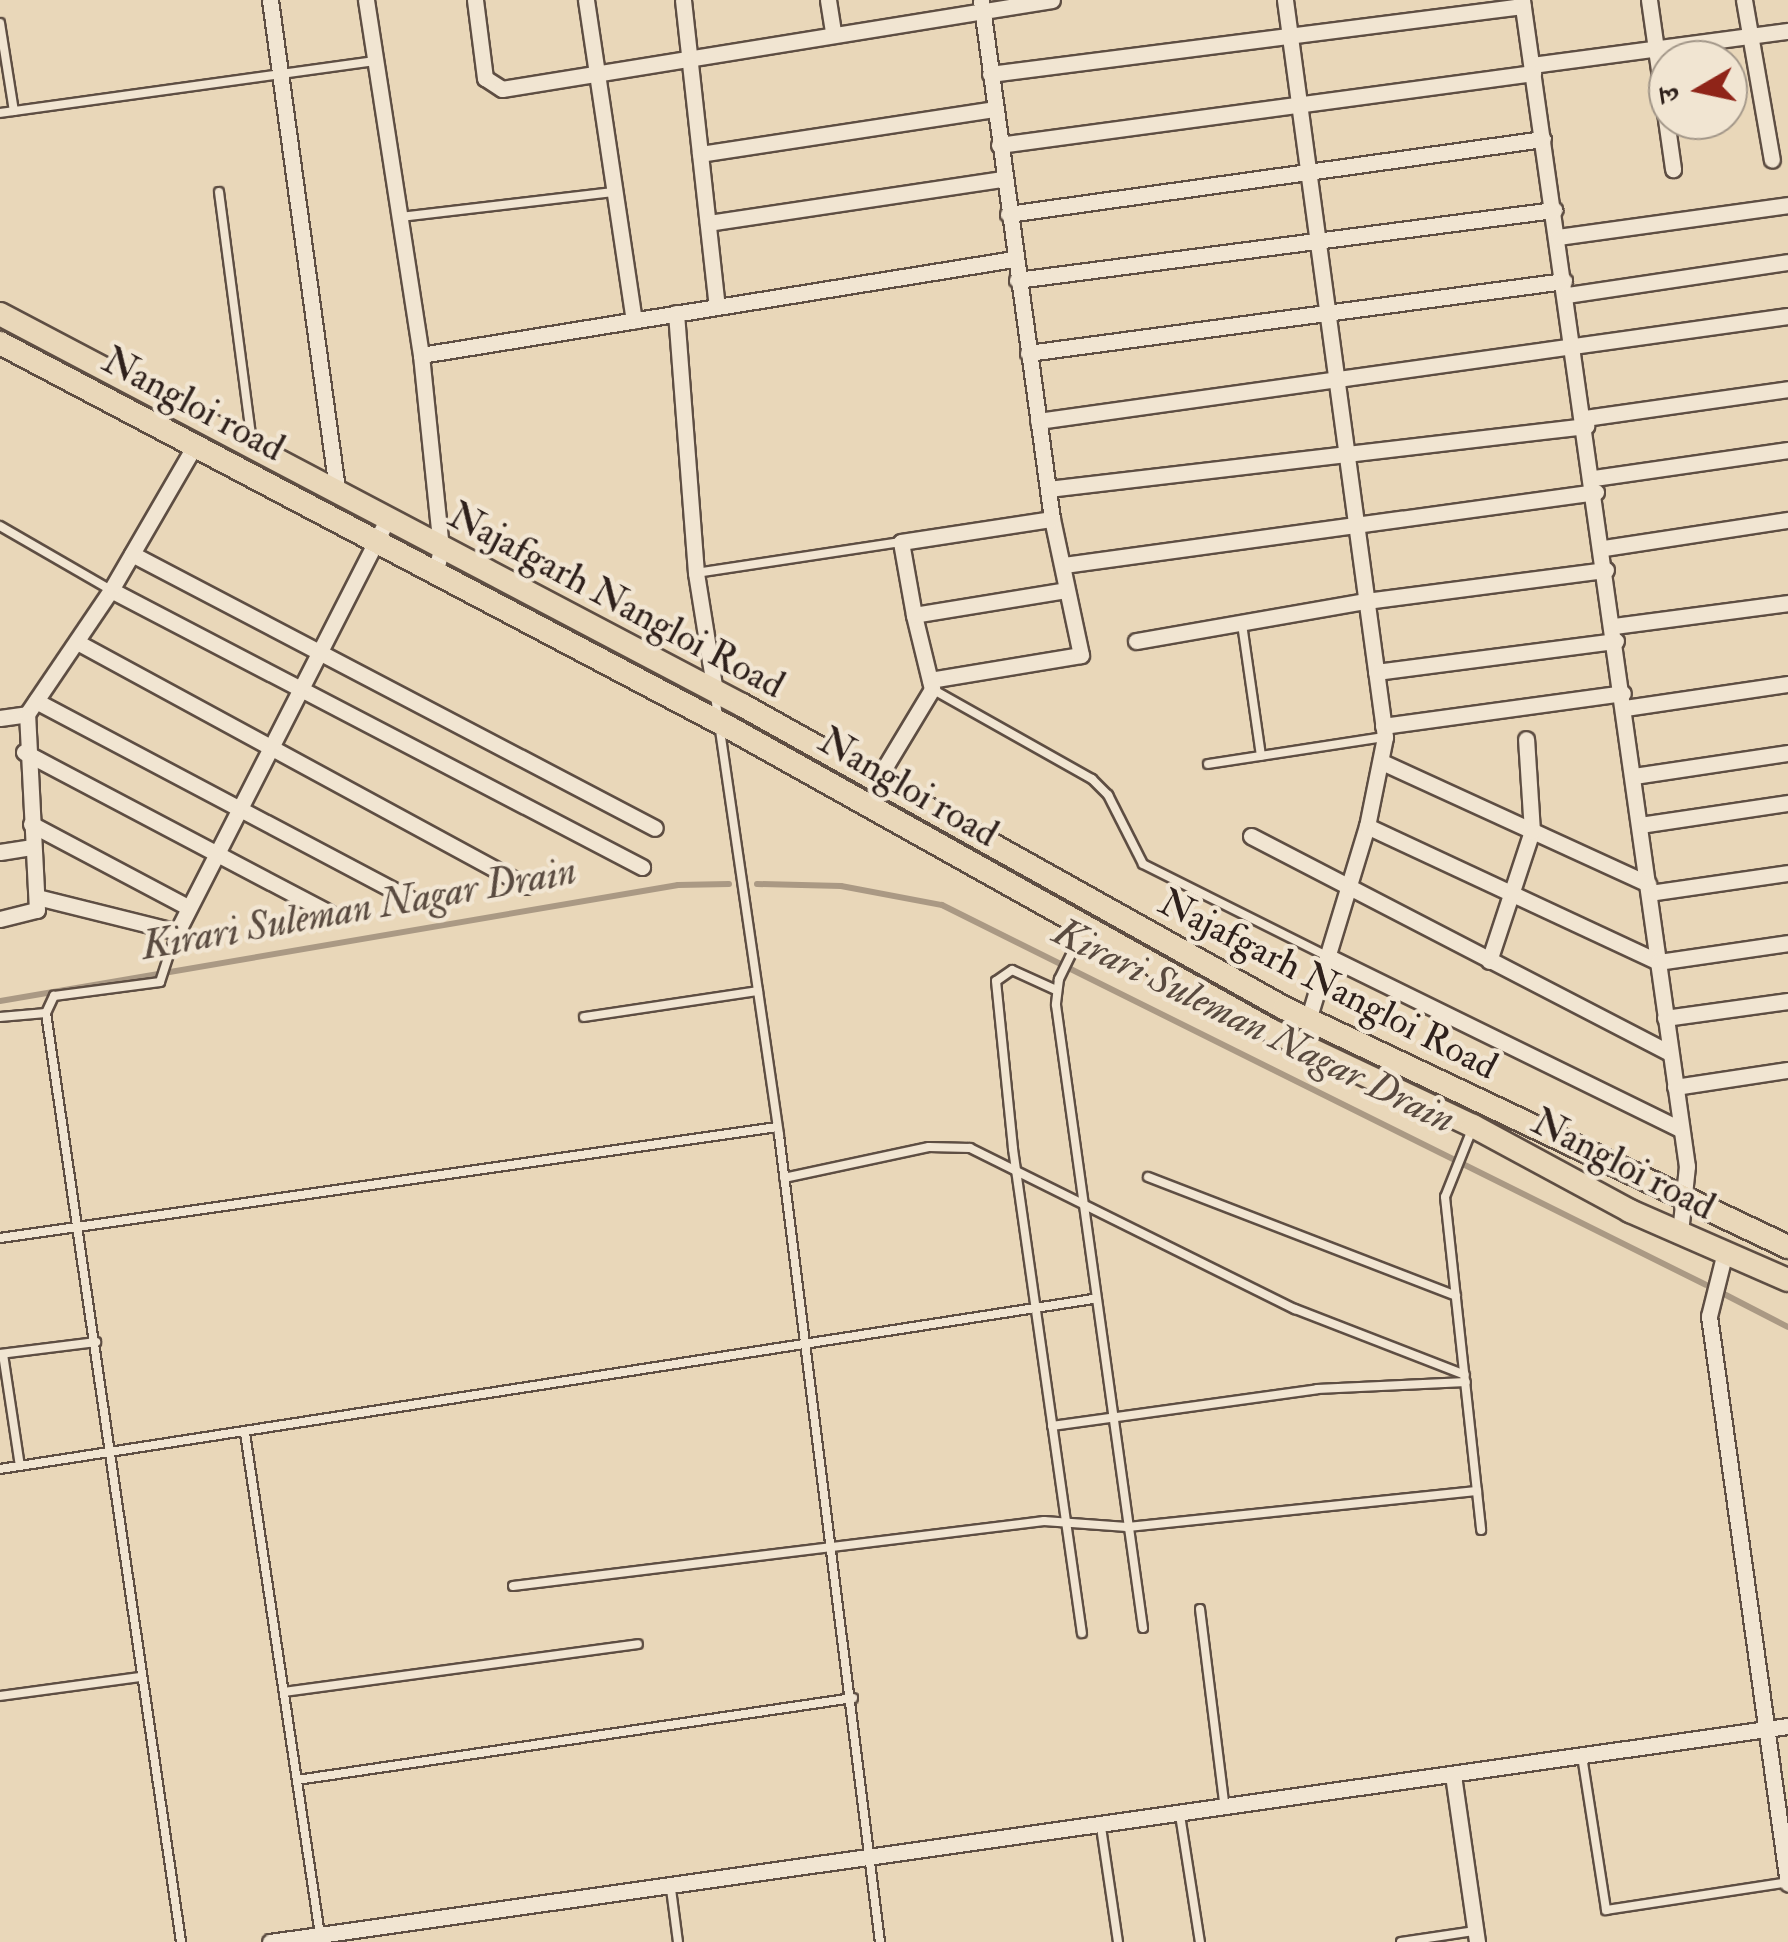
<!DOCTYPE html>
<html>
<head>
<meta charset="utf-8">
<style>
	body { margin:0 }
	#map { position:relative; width:1788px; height:1942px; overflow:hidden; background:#e9d7b9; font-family:"IM FELL Double Pica","Noto Serif Devanagari",serif }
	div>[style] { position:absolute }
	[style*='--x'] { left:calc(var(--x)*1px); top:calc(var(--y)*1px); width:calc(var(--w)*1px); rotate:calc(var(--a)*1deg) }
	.stream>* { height:6px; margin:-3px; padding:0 3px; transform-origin:3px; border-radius:3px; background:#aa9984 }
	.roads { filter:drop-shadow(2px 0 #5e4e43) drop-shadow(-2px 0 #5e4e43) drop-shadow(0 2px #5e4e43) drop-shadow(0 -2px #5e4e43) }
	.lane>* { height:8px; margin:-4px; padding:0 4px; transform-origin:4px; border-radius:4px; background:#f1e5d2 }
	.street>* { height:15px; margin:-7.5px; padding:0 7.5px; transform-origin:7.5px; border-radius:7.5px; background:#f1e5d2 }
	.primary>* { height:22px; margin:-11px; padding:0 11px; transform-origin:11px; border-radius:11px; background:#e9d7b9 }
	span { translate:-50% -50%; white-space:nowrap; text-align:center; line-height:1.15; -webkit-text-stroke:9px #f1e5d2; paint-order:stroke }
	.street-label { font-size:38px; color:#2f211c }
	.water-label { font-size:40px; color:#5a4b40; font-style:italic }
	.north { position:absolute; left:1648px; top:40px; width:100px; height:100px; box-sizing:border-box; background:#f1e5d2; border:2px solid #a39789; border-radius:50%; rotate:261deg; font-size:28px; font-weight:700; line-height:40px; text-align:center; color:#2f211c }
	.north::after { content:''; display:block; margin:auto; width:35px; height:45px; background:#8f2418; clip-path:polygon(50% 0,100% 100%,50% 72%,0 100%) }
</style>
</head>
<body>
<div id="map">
	<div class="stream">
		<div style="--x:757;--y:884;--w:84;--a:1.4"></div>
		<div style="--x:841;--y:886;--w:103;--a:10.7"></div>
		<div style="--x:942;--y:905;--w:853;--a:26.44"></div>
		<div style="--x:0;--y:1001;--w:688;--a:-9.71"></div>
		<div style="--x:678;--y:885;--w:51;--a:-1.1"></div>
		<div style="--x:1722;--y:1293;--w:74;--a:27.3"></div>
	</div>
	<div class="roads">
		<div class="lane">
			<div style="--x:0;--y:23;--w:89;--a:81"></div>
			<div style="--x:0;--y:113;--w:380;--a:-7.9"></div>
			<div style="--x:219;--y:192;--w:253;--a:82.5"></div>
			<div style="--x:400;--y:217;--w:215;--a:-6.7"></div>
			<div style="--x:0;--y:526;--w:128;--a:30"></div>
			<div style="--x:696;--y:573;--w:207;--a:-8.6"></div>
			<div style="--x:1242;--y:624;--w:133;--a:81.8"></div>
			<div style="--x:932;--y:689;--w:184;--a:29.4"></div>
			<div style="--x:1092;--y:779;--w:23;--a:45"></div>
			<div style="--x:1108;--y:795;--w:77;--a:63.1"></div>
			<div style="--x:1143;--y:864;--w:206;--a:26.6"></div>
			<div style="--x:715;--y:696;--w:444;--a:81.7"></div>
			<div style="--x:779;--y:1135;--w:813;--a:82.87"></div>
			<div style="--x:1208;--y:764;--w:179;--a:-8.7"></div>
			<div style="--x:1083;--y:930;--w:55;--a:116.1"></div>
			<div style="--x:1059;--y:979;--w:26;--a:97"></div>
			<div style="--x:1056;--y:1005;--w:629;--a:82.05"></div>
			<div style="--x:1056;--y:990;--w:48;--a:-155.6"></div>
			<div style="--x:1012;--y:970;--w:19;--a:145"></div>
			<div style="--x:996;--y:981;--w:169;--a:84.2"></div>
			<div style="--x:1013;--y:1149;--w:489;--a:81.9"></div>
			<div style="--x:46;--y:1013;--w:19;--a:-65"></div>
			<div style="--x:54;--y:996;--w:107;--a:-7.5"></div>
			<div style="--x:160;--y:982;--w:52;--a:-71.9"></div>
			<div style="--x:0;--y:1017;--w:46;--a:-5"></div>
			<div style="--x:46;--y:1013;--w:939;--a:81.73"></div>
			<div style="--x:584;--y:1017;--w:176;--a:-8.5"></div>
			<div style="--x:1473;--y:1127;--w:75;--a:111.8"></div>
			<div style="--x:1445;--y:1197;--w:335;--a:83.8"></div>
			<div style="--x:1148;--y:1177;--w:330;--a:21.1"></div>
			<div style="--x:784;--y:1178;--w:148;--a:-12.1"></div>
			<div style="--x:929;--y:1147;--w:41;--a:1.4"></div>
			<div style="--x:970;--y:1148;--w:363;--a:26.4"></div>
			<div style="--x:1295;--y:1309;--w:182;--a:21.2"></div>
			<div style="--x:0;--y:1238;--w:785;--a:-8.13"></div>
			<div style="--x:0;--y:1354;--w:97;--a:-7.1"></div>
			<div style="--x:3;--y:1354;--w:113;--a:81.4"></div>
			<div style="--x:1052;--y:1426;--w:268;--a:-7.9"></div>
			<div style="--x:1317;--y:1389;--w:149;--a:-2.7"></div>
			<div style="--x:245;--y:1433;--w:508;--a:81.5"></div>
			<div style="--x:0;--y:1469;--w:1106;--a:-8.84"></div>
			<div style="--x:513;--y:1586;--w:535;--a:-6.98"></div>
			<div style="--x:1044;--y:1521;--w:83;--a:4.1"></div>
			<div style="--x:1127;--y:1527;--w:352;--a:-5.9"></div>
			<div style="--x:1200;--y:1609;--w:202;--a:82.9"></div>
			<div style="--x:284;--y:1692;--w:357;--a:-7.7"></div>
			<div style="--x:0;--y:1696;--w:141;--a:-7.7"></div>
			<div style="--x:1582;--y:1756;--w:156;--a:81.1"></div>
			<div style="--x:1606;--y:1910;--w:184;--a:-8.7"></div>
			<div style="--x:297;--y:1780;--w:562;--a:-8.39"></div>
			<div style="--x:1180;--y:1815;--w:129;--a:81.1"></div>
			<div style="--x:1101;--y:1827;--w:116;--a:81.6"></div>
			<div style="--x:671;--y:1889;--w:53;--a:82.5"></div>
			<div style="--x:1401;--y:1942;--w:75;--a:-8.5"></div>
		</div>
		<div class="street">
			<div style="--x:270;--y:0;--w:499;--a:82.2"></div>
			<div style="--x:366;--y:0;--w:359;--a:81.2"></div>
			<div style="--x:421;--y:355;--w:195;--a:84.1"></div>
			<div style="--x:441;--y:549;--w:27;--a:103"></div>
			<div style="--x:475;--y:0;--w:79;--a:82.7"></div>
			<div style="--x:485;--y:78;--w:20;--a:33"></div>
			<div style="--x:502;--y:89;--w:557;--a:-9.19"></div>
			<div style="--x:586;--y:0;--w:324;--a:81.5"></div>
			<div style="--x:683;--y:0;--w:308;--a:83.7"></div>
			<div style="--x:828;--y:0;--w:33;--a:81"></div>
			<div style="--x:1285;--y:0;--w:744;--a:82.27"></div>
			<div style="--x:1385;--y:737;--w:91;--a:101.4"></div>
			<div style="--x:1367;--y:826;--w:203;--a:106.9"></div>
			<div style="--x:1522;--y:0;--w:1178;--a:81.95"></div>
			<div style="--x:1687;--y:1166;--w:67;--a:96"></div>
			<div style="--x:1649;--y:0;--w:171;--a:81.9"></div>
			<div style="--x:1744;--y:0;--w:162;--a:80.1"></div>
			<div style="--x:1532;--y:65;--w:258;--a:-7.6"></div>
			<div style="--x:990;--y:74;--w:537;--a:-7.27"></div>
			<div style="--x:999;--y:145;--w:539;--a:-7.68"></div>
			<div style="--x:700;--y:154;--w:298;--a:-8.7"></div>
			<div style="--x:1008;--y:214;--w:540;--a:-7.98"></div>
			<div style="--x:708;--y:223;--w:299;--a:-8.5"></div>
			<div style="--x:1558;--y:237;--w:232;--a:-7.9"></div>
			<div style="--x:1017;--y:280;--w:542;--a:-7.43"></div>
			<div style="--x:1567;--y:295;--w:223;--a:-8.5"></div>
			<div style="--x:676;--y:313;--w:261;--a:85.6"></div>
			<div style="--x:696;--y:573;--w:120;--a:80.9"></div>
			<div style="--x:1028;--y:353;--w:541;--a:-7.65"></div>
			<div style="--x:421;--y:355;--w:601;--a:-9.2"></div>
			<div style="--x:1585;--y:418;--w:205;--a:-8.1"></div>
			<div style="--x:1038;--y:421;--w:757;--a:-7.97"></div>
			<div style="--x:1594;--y:478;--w:196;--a:-8.2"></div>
			<div style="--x:1048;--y:489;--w:542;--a:-6.68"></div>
			<div style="--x:1604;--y:548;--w:186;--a:-8.7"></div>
			<div style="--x:132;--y:554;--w:590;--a:27.65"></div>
			<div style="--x:1064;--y:565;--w:537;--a:-7.81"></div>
			<div style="--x:111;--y:590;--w:599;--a:27.55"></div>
			<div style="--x:914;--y:615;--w:74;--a:-100.1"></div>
			<div style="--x:901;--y:542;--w:153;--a:-8.7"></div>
			<div style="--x:1614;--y:626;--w:176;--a:-7.5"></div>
			<div style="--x:1136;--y:641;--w:233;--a:-9.9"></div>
			<div style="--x:1366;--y:601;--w:242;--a:-7.4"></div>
			<div style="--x:77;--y:642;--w:511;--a:28.52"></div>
			<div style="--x:1376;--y:672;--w:242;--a:-7.4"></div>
			<div style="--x:930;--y:680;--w:153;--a:-9.4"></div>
			<div style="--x:1081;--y:655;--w:139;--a:-102"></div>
			<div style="--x:1052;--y:519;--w:524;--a:-97.79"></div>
			<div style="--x:36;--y:701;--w:430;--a:27.9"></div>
			<div style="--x:1625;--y:708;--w:165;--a:-8.4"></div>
			<div style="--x:0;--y:718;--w:27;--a:-8"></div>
			<div style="--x:1383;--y:726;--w:242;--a:-7.8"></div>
			<div style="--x:24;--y:752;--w:344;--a:27.8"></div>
			<div style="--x:1382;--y:762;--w:293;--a:24.6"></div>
			<div style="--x:1634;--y:776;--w:156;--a:-8.5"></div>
			<div style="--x:876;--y:782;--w:109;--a:-58.9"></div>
			<div style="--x:932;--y:689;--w:76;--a:-103.7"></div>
			<div style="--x:914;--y:615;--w:154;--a:-9.3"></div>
			<div style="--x:31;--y:824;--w:178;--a:27.9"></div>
			<div style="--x:1640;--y:825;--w:150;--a:-8.5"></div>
			<div style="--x:1367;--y:826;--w:321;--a:25"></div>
			<div style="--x:1658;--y:962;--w:131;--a:-8.3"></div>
			<div style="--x:1251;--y:836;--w:472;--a:27.4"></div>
			<div style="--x:0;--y:852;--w:33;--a:-9"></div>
			<div style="--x:1649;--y:893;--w:140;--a:-8.2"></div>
			<div style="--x:37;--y:897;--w:144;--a:14"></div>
			<div style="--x:177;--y:932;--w:462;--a:-63"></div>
			<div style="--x:0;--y:919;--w:38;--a:-14"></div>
			<div style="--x:37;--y:910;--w:196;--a:-92.9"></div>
			<div style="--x:27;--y:714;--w:150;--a:-55.9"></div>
			<div style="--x:111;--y:590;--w:168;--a:-59.9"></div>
			<div style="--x:1327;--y:956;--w:393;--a:26.1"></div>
			<div style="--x:1489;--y:961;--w:137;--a:-71.7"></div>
			<div style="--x:1532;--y:831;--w:92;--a:-93.7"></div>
			<div style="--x:1665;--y:1018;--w:124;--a:-7.9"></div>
			<div style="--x:1675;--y:1087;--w:114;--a:-8.6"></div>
			<div style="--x:1724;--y:1256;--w:62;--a:104"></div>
			<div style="--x:1709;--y:1316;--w:573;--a:82.08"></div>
			<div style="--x:1453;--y:1775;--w:169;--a:81.8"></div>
			<div style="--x:270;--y:1942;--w:1533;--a:-8.1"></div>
		</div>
		<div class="primary">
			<div style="--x:0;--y:314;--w:839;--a:27.79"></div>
			<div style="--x:742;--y:705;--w:621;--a:29.21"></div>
			<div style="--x:1284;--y:1008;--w:558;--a:25.37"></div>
			<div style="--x:0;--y:343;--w:825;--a:27.81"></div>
			<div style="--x:730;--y:728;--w:621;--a:29.21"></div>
			<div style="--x:1272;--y:1031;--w:222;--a:25.3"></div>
			<div style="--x:1473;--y:1126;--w:179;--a:28.4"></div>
			<div style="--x:1630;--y:1211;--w:172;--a:23.6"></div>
		</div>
	</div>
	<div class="street-label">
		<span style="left:193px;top:405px;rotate:28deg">Nangloi road</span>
		<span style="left:616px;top:601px;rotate:28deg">Najafgarh Nangloi Road</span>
		<span style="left:908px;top:788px;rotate:30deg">Nangloi road</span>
		<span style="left:1328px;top:985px;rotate:27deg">Najafgarh Nangloi Road</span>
		<span style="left:1623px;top:1165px;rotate:27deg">Nangloi road</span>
	</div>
	<div class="water-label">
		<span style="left:359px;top:909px;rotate:-10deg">Kirari Suleman Nagar Drain</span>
		<span style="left:1254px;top:1026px;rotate:26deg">Kirari Suleman Nagar Drain</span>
	</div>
	<div class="north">उ</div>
</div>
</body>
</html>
